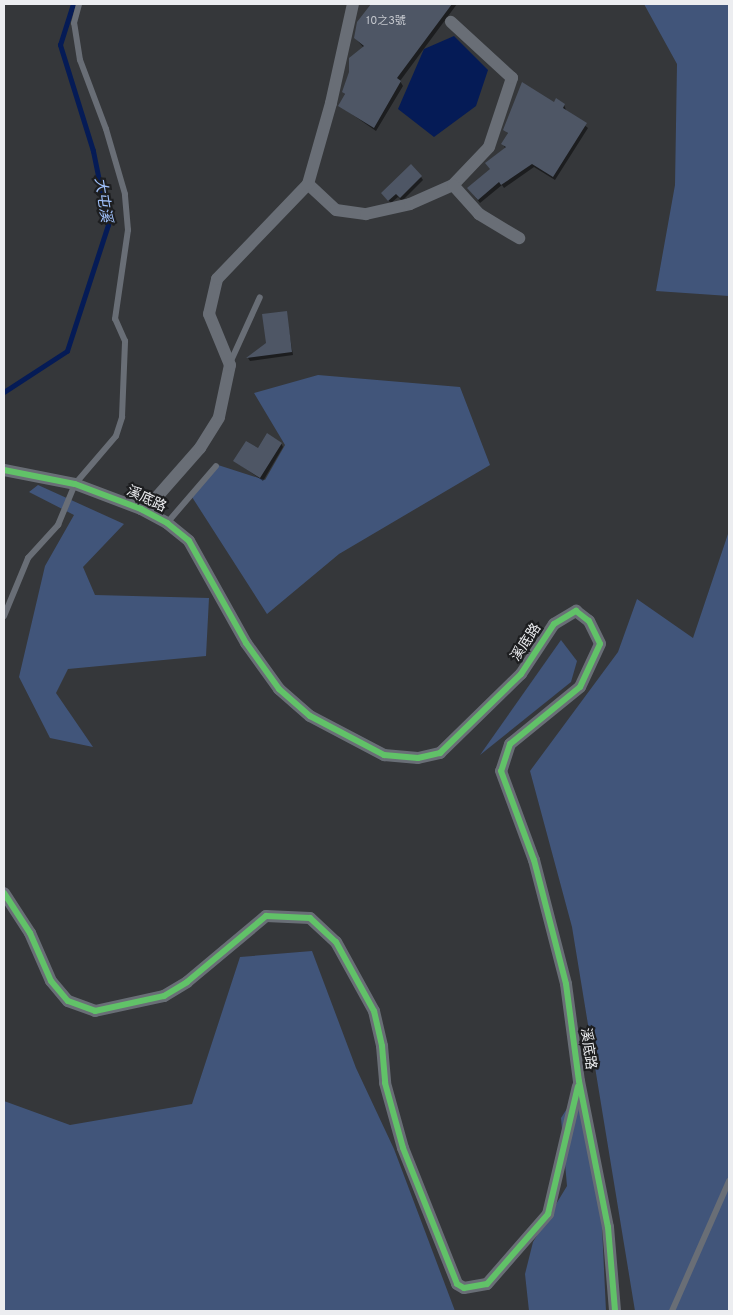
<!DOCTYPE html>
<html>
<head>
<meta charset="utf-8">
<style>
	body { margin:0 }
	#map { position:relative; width:733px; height:1315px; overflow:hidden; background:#35373a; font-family:Overpass,"Noto Sans TC",sans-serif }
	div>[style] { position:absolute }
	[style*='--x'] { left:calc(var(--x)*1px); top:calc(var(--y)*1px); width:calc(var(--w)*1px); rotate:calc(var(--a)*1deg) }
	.green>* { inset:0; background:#41557a }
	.water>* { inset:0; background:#051b56 }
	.shadow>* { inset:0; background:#0007 }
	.stream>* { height:4.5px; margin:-2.25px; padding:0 2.25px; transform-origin:2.25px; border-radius:2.25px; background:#051b56 }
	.building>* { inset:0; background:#4e5665 }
	.lane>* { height:6px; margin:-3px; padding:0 3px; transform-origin:3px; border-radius:3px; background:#696e76 }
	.street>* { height:12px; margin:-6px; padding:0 6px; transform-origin:6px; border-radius:6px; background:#696e76 }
	.cycleway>* { height:6px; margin:-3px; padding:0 3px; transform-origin:3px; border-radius:3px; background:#61c268 }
	span { translate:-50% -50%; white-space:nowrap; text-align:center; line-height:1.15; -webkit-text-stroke:4.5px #1d1e20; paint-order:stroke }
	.number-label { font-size:11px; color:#c4c7cd }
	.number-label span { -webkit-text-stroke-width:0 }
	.street-label { font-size:14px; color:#ecedf0 }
	.water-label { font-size:15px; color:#9fc0fa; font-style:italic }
	.frame { position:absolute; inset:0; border:5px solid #ecedf0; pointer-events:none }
</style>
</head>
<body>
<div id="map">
	<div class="green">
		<div style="clip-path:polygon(644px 4px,729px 4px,729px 296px,656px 291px,675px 185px,677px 64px)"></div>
		<div style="clip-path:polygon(318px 375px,460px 387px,490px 465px,339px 554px,267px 614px,192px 497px,218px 465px,265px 480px,285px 445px,254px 393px)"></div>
		<div style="clip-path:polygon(38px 485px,124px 524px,83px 567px,95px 595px,209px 598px,206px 656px,68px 669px,56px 693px,93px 747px,50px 738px,19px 677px,45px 566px,74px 515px,29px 492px)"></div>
		<div style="clip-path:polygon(729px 531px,729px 1311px,635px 1311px,572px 927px,530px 771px,618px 652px,637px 599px,693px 638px)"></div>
		<div style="clip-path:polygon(561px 640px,577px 661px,571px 682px,480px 755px)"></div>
		<div style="clip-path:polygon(312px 951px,356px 1068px,394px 1149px,455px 1311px,4px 1311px,4px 1101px,70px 1125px,192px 1104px,240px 957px)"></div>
		<div style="clip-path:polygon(578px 1091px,601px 1206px,606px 1311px,529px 1311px,525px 1274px,533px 1242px,567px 1186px,561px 1118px)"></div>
	</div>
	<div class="water">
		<div style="clip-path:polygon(454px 36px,488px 70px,476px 106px,434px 137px,398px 109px,424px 49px)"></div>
	</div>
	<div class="shadow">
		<div style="clip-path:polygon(372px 4px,457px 4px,400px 81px,403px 86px,376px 131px,340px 106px,346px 96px,343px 92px,364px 48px,355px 38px,359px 22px)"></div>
		<div style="clip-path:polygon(554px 104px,564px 105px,566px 110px,588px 128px,555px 180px,534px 167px,504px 188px,502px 185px,480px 203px,469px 189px,491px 170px,505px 148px,503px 144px,509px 135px,505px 130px)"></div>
		<div style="clip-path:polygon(421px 177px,423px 180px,402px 201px,398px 197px,391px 203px,385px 197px)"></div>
		<div style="clip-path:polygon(286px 313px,293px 355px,250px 361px,248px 358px,267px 344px)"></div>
		<div style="clip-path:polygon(281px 443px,283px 447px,263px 481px,235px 461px)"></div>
	</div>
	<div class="stream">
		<div style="--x:4;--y:392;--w:75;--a:-33.1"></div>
		<div style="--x:67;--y:351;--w:133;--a:-72"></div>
		<div style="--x:108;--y:225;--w:76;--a:-101.5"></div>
		<div style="--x:93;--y:151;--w:111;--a:-107.3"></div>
		<div style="--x:60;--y:45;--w:43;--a:-72.4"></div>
	</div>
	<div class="building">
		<div style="clip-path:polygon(371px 4px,452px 4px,397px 78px,401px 81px,374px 128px,338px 106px,345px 94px,342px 92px,349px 72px,349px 58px,364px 46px,354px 38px,357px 22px)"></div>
		<div style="clip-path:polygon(522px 82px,554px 102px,556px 98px,565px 104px,563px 108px,587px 123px,553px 177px,532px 164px,501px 185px,499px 182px,478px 200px,467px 188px,490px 169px,485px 163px,506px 147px,501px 144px,508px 133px,503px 130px)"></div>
		<div style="clip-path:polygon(411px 164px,422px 176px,400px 198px,396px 194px,388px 201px,381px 193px)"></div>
		<div style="clip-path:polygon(287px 311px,292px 352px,246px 358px,266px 343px,262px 314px)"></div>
		<div style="clip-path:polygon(267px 433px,282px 443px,260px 478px,233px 461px,246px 441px,258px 448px)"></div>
	</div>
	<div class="lane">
		<div style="--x:230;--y:363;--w:72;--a:-65.6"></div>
		<div style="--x:167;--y:523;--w:75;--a:-49.3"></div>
		<div style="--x:4;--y:616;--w:63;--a:-67.5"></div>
		<div style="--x:28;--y:558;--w:45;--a:-47.7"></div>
		<div style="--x:58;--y:525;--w:44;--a:-67.5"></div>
		<div style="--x:75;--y:484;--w:63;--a:-49.5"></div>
		<div style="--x:116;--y:436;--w:20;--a:-72"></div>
		<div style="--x:122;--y:417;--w:76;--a:-87.7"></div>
		<div style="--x:125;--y:341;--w:24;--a:-114"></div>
		<div style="--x:115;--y:319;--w:90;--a:-81.7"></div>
		<div style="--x:128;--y:230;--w:36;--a:-95"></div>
		<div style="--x:125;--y:194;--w:68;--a:-106.3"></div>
		<div style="--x:106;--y:129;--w:74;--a:-110.6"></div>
		<div style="--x:80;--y:60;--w:37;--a:-99"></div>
		<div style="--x:74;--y:23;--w:20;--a:-75"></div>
		<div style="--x:672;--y:1311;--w:142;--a:-66.3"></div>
	</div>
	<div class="street">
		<div style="--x:308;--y:184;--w:38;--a:43"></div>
		<div style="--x:336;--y:210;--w:30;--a:8"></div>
		<div style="--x:366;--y:214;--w:45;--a:-12.8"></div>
		<div style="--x:410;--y:204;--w:47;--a:-23.8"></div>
		<div style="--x:453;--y:185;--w:52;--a:-46.5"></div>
		<div style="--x:489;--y:147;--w:73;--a:-71.6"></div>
		<div style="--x:512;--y:78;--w:83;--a:-137.4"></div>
		<div style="--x:453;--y:185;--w:39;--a:48"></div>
		<div style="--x:479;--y:214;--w:47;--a:31"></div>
		<div style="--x:4;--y:470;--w:72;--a:11.2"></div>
		<div style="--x:75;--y:484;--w:71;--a:20.7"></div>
		<div style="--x:141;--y:509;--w:30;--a:28"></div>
		<div style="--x:167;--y:523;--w:28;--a:39"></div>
		<div style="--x:189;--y:541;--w:117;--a:60.8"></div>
		<div style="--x:246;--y:643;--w:57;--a:54.3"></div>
		<div style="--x:279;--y:689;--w:41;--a:41.1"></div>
		<div style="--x:310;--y:716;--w:84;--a:27.8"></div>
		<div style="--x:384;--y:755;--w:34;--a:5"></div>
		<div style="--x:418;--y:758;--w:23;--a:-13"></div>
		<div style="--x:440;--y:753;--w:113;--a:-44.3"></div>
		<div style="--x:521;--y:674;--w:60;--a:-56.6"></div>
		<div style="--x:554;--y:624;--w:26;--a:-31"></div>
		<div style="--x:576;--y:611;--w:16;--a:38"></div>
		<div style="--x:589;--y:621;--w:25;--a:64"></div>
		<div style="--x:600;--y:644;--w:47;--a:114.9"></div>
		<div style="--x:580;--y:687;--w:90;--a:140.8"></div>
		<div style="--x:510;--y:744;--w:28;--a:108"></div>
		<div style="--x:501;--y:771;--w:95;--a:69.7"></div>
		<div style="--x:534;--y:860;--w:128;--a:75.5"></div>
		<div style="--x:566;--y:984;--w:98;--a:82.4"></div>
		<div style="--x:579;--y:1081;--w:149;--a:78.8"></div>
		<div style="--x:608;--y:1227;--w:84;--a:85.2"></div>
		<div style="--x:141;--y:509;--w:19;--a:-36"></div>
		<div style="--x:156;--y:498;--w:67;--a:-48.7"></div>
		<div style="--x:200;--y:448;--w:36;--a:-58"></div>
		<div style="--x:219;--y:417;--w:53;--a:-78.1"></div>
		<div style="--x:230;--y:365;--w:55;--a:-112.4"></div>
		<div style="--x:209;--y:314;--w:36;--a:-77"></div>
		<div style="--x:217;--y:279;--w:132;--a:-46.2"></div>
		<div style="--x:308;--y:184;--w:84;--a:-74.1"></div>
		<div style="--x:331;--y:103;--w:101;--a:-77.5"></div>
		<div style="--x:4;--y:893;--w:48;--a:57"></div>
		<div style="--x:30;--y:933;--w:52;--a:66.4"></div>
		<div style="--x:51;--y:981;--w:26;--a:50"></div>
		<div style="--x:68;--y:1001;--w:29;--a:20"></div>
		<div style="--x:95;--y:1011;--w:71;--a:-12.3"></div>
		<div style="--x:164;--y:996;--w:27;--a:-31"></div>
		<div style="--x:187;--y:982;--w:103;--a:-39.9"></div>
		<div style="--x:266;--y:916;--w:44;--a:2.6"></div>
		<div style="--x:310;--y:918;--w:35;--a:43"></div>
		<div style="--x:336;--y:942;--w:79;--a:61.2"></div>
		<div style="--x:374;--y:1011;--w:36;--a:77"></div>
		<div style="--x:382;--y:1046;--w:37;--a:85"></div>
		<div style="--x:385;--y:1083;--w:67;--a:74.5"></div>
		<div style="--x:403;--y:1148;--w:146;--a:68.3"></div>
		<div style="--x:457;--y:1284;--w:8;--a:30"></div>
		<div style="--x:464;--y:1288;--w:23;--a:-10"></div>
		<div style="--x:487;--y:1284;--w:93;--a:-48.9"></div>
		<div style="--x:548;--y:1214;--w:131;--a:-76.8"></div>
	</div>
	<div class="cycleway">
		<div style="--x:4;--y:470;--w:72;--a:11.2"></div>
		<div style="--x:75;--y:484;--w:71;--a:20.7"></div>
		<div style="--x:141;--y:509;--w:30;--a:28"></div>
		<div style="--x:167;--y:523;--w:28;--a:39"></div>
		<div style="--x:189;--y:541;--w:117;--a:60.8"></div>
		<div style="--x:246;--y:643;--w:57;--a:54.3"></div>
		<div style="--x:279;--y:689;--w:41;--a:41.1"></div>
		<div style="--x:310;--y:716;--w:84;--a:27.8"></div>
		<div style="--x:384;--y:755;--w:34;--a:5"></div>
		<div style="--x:418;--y:758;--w:23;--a:-13"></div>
		<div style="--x:440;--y:753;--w:113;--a:-44.3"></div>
		<div style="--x:521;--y:674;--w:60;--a:-56.6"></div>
		<div style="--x:554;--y:624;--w:26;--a:-31"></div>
		<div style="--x:576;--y:611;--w:16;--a:38"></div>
		<div style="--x:589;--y:621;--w:25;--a:64"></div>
		<div style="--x:600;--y:644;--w:47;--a:114.9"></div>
		<div style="--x:580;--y:687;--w:90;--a:140.8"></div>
		<div style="--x:510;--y:744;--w:28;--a:108"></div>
		<div style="--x:501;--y:771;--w:95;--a:69.7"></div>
		<div style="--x:534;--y:860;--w:128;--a:75.5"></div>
		<div style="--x:566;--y:984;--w:98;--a:82.4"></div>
		<div style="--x:579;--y:1081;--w:149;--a:78.8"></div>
		<div style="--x:608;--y:1227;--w:84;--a:85.2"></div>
		<div style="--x:4;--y:893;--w:48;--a:57"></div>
		<div style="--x:30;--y:933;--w:52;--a:66.4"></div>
		<div style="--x:51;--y:981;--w:26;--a:50"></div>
		<div style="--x:68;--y:1001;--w:29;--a:20"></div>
		<div style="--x:95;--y:1011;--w:71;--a:-12.3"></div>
		<div style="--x:164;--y:996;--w:27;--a:-31"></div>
		<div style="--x:187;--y:982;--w:103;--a:-39.9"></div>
		<div style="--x:266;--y:916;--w:44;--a:2.6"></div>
		<div style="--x:310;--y:918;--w:35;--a:43"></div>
		<div style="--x:336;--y:942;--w:79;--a:61.2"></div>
		<div style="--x:374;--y:1011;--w:36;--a:77"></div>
		<div style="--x:382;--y:1046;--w:37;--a:85"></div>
		<div style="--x:385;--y:1083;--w:67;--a:74.5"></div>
		<div style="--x:403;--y:1148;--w:146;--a:68.3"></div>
		<div style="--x:457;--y:1284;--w:8;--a:30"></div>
		<div style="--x:464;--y:1288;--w:23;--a:-10"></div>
		<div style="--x:487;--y:1284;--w:93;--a:-48.9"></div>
		<div style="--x:548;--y:1214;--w:131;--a:-76.8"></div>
	</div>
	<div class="number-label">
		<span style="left:386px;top:21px">10之3號</span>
	</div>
	<div class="street-label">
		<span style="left:146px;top:500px;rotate:25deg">溪底路</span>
		<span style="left:527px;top:643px;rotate:-56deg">溪底路</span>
		<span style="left:587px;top:1049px;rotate:82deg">溪底路</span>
	</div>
	<div class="water-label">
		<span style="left:102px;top:200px;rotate:81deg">大屯溪</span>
	</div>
	<div class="frame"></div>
</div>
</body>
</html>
